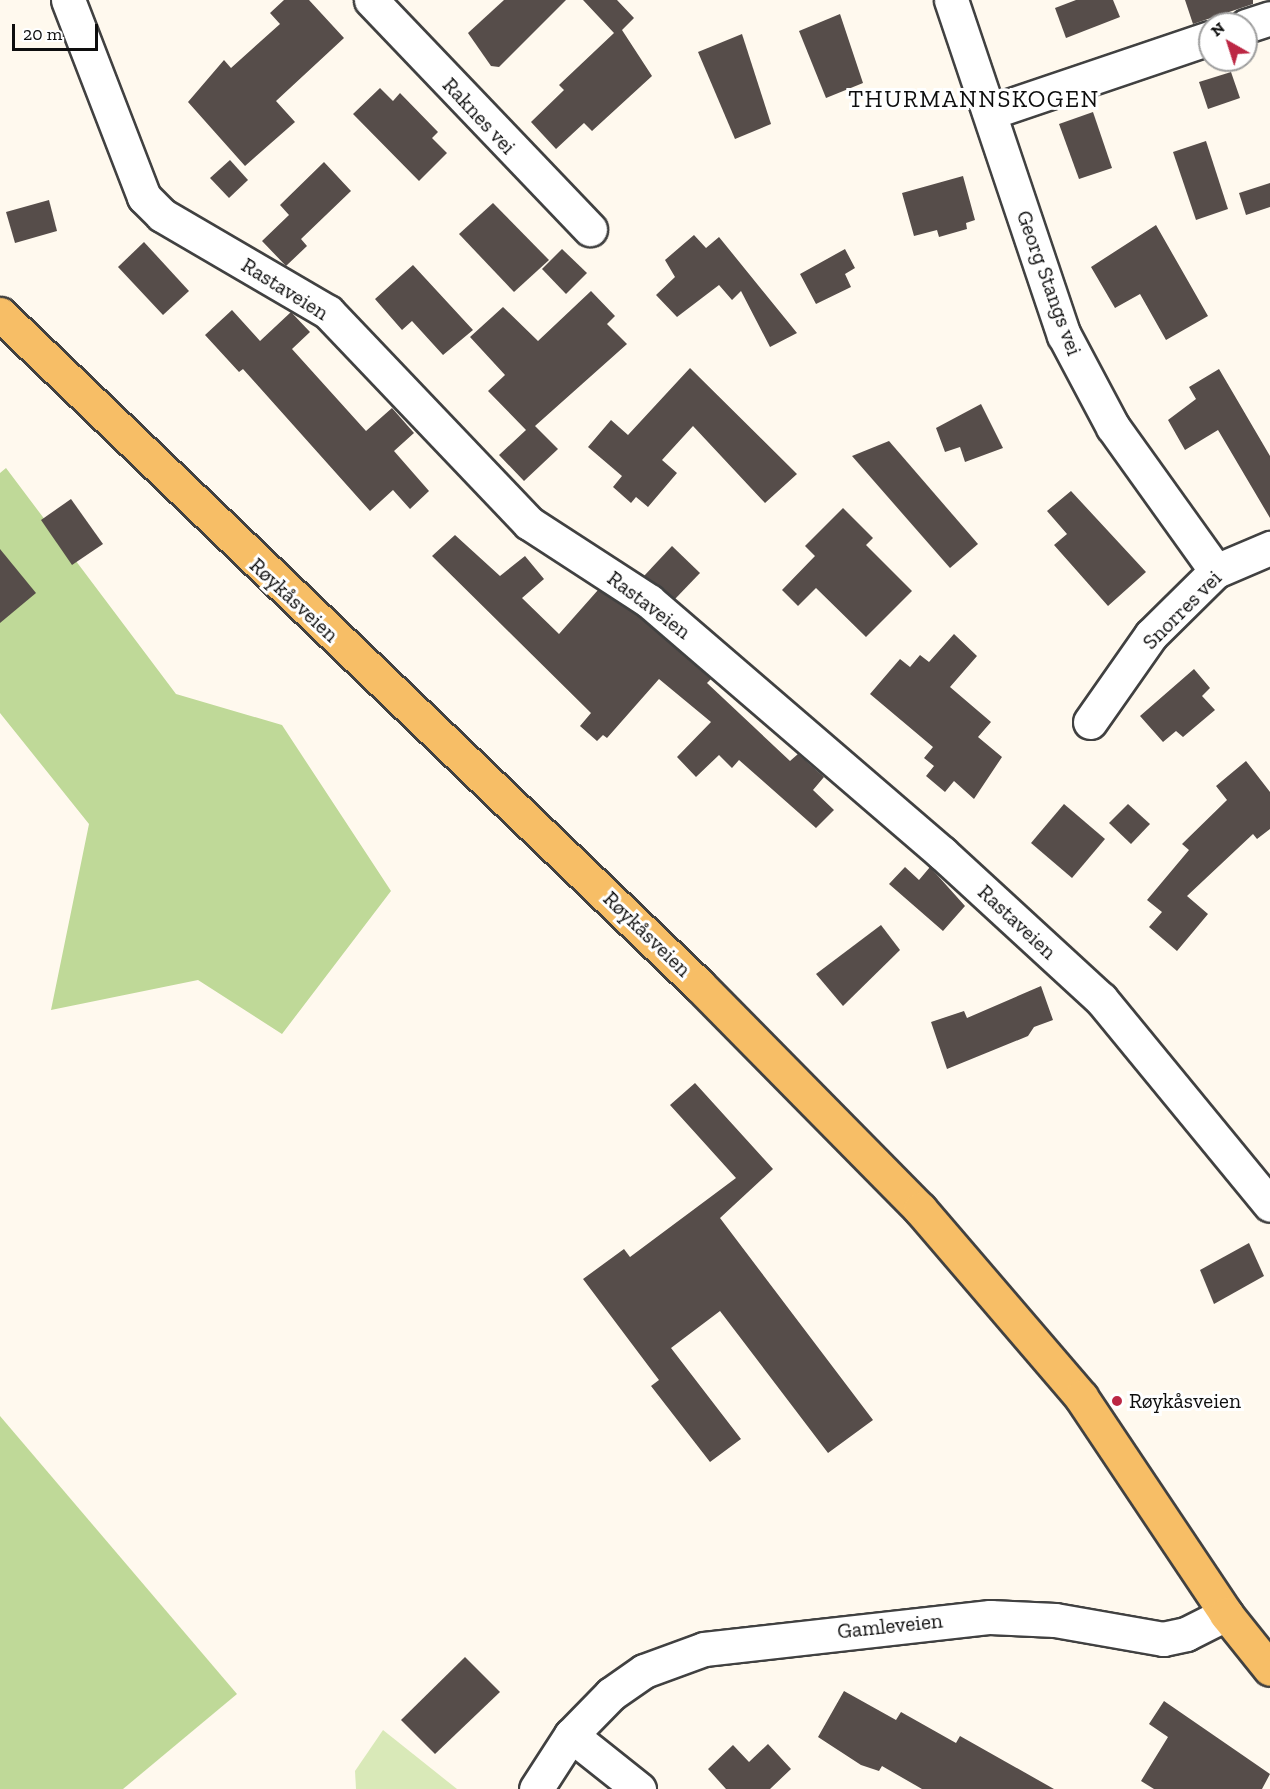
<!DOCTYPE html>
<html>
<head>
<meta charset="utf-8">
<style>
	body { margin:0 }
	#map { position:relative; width:1270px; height:1789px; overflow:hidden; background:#fff9ee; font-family:"Zilla Slab",serif }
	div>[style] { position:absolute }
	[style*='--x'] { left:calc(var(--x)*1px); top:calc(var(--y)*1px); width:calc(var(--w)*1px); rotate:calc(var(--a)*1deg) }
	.green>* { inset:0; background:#d9e9b8 }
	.forest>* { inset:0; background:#bfd998 }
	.building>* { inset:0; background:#564d4a }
	.roads { filter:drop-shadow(2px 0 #414141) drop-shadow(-2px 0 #414141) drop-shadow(0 2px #414141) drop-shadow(0 -2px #414141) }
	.minor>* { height:33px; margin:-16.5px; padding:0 16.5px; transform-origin:16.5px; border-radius:16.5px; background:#fff }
	.major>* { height:33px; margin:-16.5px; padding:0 16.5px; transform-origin:16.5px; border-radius:16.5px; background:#f7be66 }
	.dots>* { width:16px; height:16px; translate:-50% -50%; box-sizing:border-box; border:3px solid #fff; border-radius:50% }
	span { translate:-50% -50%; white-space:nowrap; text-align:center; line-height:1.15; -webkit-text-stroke:6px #fff; paint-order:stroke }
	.street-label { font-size:21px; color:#0e0e0e }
	.poi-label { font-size:21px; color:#0e0e0e }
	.left { translate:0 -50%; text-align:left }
	.quarter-label { font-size:24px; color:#0e0e0e; letter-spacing:1.5px }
	.north { position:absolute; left:1198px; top:12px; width:60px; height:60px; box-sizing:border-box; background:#fff; border:2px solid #9f9f9f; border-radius:50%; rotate:321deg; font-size:16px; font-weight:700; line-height:24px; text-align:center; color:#0e0e0e }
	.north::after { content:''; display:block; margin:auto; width:21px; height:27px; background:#bc2744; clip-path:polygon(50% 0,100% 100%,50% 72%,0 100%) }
	.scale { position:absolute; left:12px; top:24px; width:86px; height:27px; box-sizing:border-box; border:3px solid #0e0e0e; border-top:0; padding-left:8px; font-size:18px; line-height:21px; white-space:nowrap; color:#0e0e0e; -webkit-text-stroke:4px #fff; paint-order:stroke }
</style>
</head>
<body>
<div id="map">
	<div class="green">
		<div style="clip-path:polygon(383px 1730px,457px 1789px,356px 1789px,355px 1771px)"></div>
	</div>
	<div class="forest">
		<div style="clip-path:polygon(6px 468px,176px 694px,282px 725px,391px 891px,282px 1034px,198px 980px,51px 1010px,89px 824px,0 713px,0 473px)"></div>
		<div style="clip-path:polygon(0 1416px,237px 1694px,123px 1789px,0 1789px)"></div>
	</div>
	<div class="building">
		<div style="clip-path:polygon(284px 0,309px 0,344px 38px,276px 101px,295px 122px,245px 166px,188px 102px,224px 60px,231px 68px,280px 24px,270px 13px)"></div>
		<div style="clip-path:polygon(504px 0,566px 0,499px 67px,491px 66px,468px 33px)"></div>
		<div style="clip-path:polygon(583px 0,617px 0,634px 18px,622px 30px,652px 76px,592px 131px,584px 123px,556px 149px,531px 122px,564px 90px,559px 85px,614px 33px)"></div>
		<div style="clip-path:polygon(1076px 0,1113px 0,1120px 17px,1066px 38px,1055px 8px)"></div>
		<div style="clip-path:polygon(1185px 0,1253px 0,1253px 4px,1193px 24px)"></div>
		<div style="clip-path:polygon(840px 14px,863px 83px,826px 98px,799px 31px)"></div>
		<div style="clip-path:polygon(742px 34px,771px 124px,735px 139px,698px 52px)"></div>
		<div style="clip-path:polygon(1231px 72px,1240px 98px,1208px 109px,1199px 82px)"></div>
		<div style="clip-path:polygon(380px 88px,393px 101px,400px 93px,438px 132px,432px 138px,447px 153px,419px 181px,353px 114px)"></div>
		<div style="clip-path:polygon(1093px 112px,1112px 168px,1079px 179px,1059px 124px)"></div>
		<div style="clip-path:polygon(1206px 141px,1228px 209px,1196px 220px,1173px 152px)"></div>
		<div style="clip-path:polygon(230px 160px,248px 180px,229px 198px,210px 178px)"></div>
		<div style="clip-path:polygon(324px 162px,351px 191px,301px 239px,307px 246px,286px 266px,262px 241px,289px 215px,280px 205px)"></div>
		<div style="clip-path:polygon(963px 176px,975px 220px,966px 223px,967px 229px,939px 237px,937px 230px,914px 236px,902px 193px)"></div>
		<div style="clip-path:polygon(1270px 183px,1270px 207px,1246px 215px,1239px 193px)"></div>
		<div style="clip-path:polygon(49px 200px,57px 231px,15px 243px,6px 212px)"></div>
		<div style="clip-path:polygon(493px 203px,549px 260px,514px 292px,459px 234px)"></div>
		<div style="clip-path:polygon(1156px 225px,1208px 316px,1166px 340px,1140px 294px,1115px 308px,1091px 267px)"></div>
		<div style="clip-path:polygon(694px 235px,706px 248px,719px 237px,797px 333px,770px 347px,741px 291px,732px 300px,719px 285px,677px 317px,656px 295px,675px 277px,665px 260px)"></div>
		<div style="clip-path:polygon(144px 242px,189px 291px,163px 315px,118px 267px)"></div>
		<div style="clip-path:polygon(562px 249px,587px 273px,566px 294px,542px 269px)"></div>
		<div style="clip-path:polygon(845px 249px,855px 268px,845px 274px,851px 287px,816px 304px,800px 274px)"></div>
		<div style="clip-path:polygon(413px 265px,473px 330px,443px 355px,412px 321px,402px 330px,375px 299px)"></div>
		<div style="clip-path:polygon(591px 291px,615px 316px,607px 324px,627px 344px,535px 426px,558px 449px,524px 481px,499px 455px,526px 430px,488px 391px,505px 375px,470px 337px,503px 307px,538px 341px)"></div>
		<div style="clip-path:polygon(232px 310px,260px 341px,291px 312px,310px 332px,292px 349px,366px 431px,392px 408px,414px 433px,394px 451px,429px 491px,410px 509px,393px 490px,370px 511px,243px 369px,239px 372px,205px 335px)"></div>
		<div style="clip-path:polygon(690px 368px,797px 474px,765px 503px,693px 426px,662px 460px,677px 473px,648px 507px,636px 497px,631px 503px,613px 487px,622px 476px,588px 447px,611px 420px,628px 435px)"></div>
		<div style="clip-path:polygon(1219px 369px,1270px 456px,1270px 518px,1218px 430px,1185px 450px,1168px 420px,1196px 399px,1189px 387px)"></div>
		<div style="clip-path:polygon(981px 404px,1003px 448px,965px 462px,960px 447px,945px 452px,936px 428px)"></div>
		<div style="clip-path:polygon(889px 441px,978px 544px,950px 568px,852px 456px)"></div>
		<div style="clip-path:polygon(1071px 491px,1146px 572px,1108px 606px,1054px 545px,1067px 534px,1047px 511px)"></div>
		<div style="clip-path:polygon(71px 499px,103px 544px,72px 565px,41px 520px)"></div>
		<div style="clip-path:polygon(843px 508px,873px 538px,866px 545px,912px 591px,866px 637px,816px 588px,798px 606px,782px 590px,815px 556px,805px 546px)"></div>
		<div style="clip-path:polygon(455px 535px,500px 576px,525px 556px,544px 579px,522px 598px,559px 634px,598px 590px,638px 616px,711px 679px,707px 683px,790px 761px,798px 754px,824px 777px,813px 790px,834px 810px,816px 828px,739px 760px,732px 768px,719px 755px,696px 777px,677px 757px,711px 722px,659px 679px,607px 738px,603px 735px,597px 741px,580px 726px,591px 713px,432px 556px)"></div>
		<div style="clip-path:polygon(672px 546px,700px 573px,675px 599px,644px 576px)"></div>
		<div style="clip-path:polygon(0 549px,36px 593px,0 623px)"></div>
		<div style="clip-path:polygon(954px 634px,977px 656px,950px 687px,991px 722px,978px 737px,1002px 757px,974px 799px,954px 781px,945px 792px,926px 776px,934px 766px,924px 758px,933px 747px,870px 694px,900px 659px,910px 667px,920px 655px,929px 662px)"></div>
		<div style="clip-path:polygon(1194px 669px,1210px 688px,1202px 696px,1215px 710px,1183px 737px,1176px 731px,1163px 742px,1140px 716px)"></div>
		<div style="clip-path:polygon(1246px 761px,1270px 792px,1270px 829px,1257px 839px,1253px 834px,1187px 896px,1208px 914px,1177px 951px,1149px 927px,1162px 912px,1147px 900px,1189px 850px,1182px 844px,1227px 800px,1216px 786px)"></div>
		<div style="clip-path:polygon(1064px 804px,1105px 839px,1072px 878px,1031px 843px)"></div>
		<div style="clip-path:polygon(1128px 804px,1150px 824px,1131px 844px,1109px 823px)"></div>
		<div style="clip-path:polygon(905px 867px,919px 880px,930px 867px,965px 906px,943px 931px,889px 884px)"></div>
		<div style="clip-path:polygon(881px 925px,900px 950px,843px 1006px,816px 974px)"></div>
		<div style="clip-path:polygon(1041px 986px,1053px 1020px,1034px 1027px,1028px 1036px,947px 1069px,931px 1022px,964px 1011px,967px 1018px)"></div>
		<div style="clip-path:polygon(695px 1083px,773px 1169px,720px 1218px,873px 1420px,828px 1453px,720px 1311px,671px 1348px,741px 1439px,710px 1462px,651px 1386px,659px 1380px,583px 1279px,624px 1249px,630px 1257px,736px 1178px,670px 1105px)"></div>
		<div style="clip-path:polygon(1249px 1243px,1264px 1276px,1214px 1304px,1200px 1270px)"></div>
		<div style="clip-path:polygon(465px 1657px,500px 1692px,435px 1754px,401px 1720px)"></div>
		<div style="clip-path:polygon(844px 1691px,896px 1720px,901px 1712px,956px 1743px,960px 1736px,1054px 1789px,922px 1789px,882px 1766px,879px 1771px,861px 1765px,818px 1737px)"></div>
		<div style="clip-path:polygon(1164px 1701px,1270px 1774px,1262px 1789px,1154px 1789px,1141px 1781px,1168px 1737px,1149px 1724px)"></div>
		<div style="clip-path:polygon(768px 1744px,791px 1769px,770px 1789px,726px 1789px,708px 1769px,733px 1745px,749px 1762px)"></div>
	</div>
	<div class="roads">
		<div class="minor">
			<div style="--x:68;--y:0;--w:211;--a:68.9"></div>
			<div style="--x:144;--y:197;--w:25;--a:45"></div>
			<div style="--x:162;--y:215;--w:192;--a:30.3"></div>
			<div style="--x:328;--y:312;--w:291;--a:46.4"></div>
			<div style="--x:529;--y:523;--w:143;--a:33"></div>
			<div style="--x:649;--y:601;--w:386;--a:40.7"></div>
			<div style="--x:942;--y:853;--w:216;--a:42.6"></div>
			<div style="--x:1101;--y:999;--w:266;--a:50.6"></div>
			<div style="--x:371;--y:0;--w:317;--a:46.3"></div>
			<div style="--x:951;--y:0;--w:354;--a:71.4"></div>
			<div style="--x:1064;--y:335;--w:104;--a:62"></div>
			<div style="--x:1113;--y:427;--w:177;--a:54.4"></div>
			<div style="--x:1246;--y:26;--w:25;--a:-18"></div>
			<div style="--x:991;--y:112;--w:231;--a:-18.7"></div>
			<div style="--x:1090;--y:722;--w:106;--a:-55"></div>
			<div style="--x:1151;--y:635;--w:91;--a:-44.6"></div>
			<div style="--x:1216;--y:571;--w:59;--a:-23.1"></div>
			<div style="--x:571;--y:1735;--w:87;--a:38.5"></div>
			<div style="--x:536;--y:1789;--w:64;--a:-57.1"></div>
			<div style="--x:571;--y:1735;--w:57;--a:-45.7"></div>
			<div style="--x:611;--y:1694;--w:40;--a:-34.9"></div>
			<div style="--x:644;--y:1671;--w:64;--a:-20.1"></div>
			<div style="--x:704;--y:1649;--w:288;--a:-6.4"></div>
			<div style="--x:990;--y:1617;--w:65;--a:2.6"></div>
			<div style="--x:1055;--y:1620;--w:110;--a:10"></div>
			<div style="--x:1163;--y:1639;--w:24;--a:-12"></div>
			<div style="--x:1186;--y:1634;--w:45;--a:-26.6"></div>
		</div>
		<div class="major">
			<div style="--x:0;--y:314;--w:969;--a:43.83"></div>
			<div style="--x:699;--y:985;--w:315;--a:45.4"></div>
			<div style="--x:920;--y:1209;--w:248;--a:49.4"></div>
			<div style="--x:1081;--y:1397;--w:261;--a:56.2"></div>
			<div style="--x:1226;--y:1614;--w:70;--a:51.3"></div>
		</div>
	</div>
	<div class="dots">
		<div style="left:1117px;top:1401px;background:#bc2744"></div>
	</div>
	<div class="street-label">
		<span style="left:479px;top:116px;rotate:47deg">Raknes vei</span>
		<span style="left:1049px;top:283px;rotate:70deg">Georg Stangs vei</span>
		<span style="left:285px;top:289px;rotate:32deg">Rastaveien</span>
		<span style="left:294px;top:600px;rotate:43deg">Røykåsveien</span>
		<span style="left:649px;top:605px;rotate:37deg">Rastaveien</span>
		<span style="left:1182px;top:610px;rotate:-45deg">Snorres vei</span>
		<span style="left:1017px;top:922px;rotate:43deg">Rastaveien</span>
		<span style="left:647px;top:934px;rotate:44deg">Røykåsveien</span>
		<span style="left:890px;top:1626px;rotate:-6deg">Gamleveien</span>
	</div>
	<div class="poi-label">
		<span class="left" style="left:1129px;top:1401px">Røykåsveien</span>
	</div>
	<div class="quarter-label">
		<span style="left:974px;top:99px">THURMANNSKOGEN</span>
	</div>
	<div class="north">N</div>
	<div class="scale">20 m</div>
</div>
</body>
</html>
